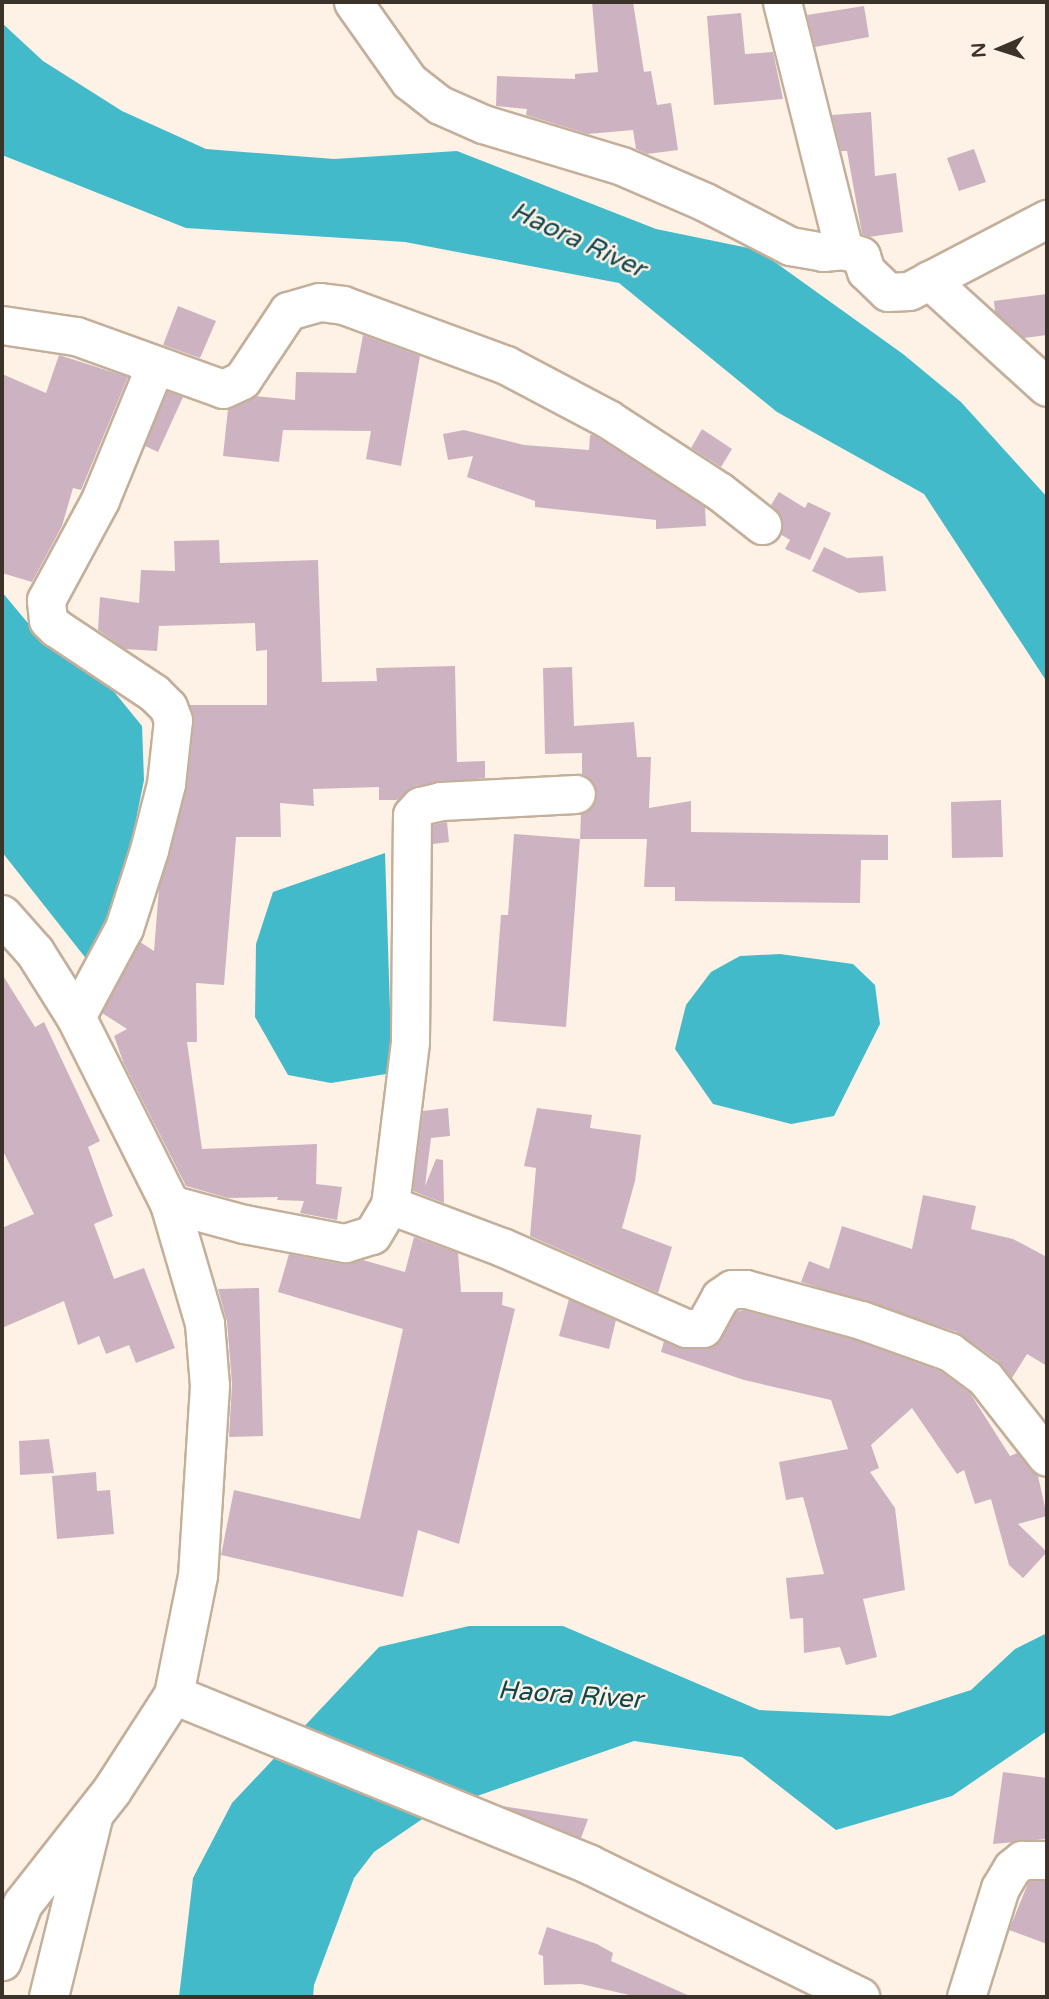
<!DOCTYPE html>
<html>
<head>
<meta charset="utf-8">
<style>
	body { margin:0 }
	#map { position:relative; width:1049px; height:1999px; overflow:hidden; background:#fef1e5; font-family:"Varela Round",sans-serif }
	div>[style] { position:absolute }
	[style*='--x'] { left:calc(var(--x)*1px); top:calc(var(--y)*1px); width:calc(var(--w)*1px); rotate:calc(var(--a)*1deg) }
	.water>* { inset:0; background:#42bac9 }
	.building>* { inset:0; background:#cdb3c2 }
	.roads { filter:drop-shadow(2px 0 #c4af9b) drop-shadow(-2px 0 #c4af9b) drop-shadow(0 2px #c4af9b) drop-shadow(0 -2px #c4af9b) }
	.minor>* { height:37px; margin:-18.5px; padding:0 18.5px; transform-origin:18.5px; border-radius:18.5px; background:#fff }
	.tertiary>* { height:38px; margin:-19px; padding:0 19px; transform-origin:19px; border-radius:19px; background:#fff }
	span { translate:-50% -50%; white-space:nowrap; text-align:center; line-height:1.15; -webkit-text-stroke:5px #fef1e5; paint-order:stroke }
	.water-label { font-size:26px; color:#11464c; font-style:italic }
	.frame { position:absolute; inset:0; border:4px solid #3b322a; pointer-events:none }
	.north { position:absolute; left:965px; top:14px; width:70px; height:70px; -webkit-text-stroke:5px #fef1e5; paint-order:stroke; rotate:267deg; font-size:19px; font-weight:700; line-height:28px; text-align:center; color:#3b322a }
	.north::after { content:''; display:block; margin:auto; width:24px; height:32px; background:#3b322a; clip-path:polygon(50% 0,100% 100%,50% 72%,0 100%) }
</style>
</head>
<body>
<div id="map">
	<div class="water">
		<div style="clip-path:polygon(2px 23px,43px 61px,122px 111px,206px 149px,334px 159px,457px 151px,656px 229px,758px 250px,903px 354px,961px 402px,1047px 497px,1047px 682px,924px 494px,777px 412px,619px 283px,405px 242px,186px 228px,2px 155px)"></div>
		<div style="clip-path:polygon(2px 592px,27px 622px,93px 666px,142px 726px,144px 780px,120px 899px,88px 961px,2px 852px)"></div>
		<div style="clip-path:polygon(385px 853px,392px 1073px,331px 1083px,288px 1075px,255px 1017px,256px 944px,273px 892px)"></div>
		<div style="clip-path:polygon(780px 954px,853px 964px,875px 985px,880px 1024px,834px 1116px,791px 1124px,713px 1104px,675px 1049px,686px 1005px,711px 972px,740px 956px)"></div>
		<div style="clip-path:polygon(469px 1626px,563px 1626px,759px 1710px,890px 1716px,971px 1690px,1015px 1649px,1047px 1633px,1047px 1731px,952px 1796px,836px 1830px,742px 1757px,634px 1741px,434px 1811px,374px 1852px,354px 1878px,314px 1985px,313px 1997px,179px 1997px,193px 1878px,232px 1803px,379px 1647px)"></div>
	</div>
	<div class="building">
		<div style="clip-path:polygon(592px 2px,633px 2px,644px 72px,651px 71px,657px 105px,671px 103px,678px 150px,647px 154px,636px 149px,633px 130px,588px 134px,526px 115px,527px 109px,496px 106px,497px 76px,575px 79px,575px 74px,598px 72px)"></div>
		<div style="clip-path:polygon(864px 6px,869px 37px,815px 47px,807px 15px)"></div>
		<div style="clip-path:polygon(741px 13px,745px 54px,773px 52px,783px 99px,714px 105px,707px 16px)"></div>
		<div style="clip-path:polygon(871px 112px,875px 176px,896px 173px,903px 232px,869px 237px,862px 234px,847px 151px,841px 151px,832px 115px)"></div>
		<div style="clip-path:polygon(974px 149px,986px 182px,959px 191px,947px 158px)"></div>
		<div style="clip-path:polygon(1047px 294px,1047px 335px,1024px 338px,995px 312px,994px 301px)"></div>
		<div style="clip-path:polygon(178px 306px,216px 321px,200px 358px,163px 345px)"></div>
		<div style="clip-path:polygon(363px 335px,420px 356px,401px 466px,366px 459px,371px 431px,283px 430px,279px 462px,223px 456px,228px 409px,255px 396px,295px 400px,296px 372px,356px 373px)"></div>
		<div style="clip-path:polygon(59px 355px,128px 377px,81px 490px,73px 488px,62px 526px,32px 582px,2px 573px,2px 374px,46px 393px)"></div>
		<div style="clip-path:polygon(167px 391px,183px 397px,158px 452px,145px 446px)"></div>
		<div style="clip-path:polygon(702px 429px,732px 449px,721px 467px,691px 448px)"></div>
		<div style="clip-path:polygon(464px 430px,524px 445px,589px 450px,590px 435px,594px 435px,705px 507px,706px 526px,656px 529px,656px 520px,535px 507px,535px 501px,467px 477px,473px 456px,448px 460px,443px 434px)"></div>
		<div style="clip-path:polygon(779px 492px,805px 508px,808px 502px,831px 513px,810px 560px,785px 549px,790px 540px,780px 534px,782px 518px,771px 505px)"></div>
		<div style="clip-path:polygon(219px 540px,220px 563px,318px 560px,322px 682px,377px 681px,376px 668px,455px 666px,457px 762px,485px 761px,485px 778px,415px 786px,397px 800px,379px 800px,379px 787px,313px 789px,314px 806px,280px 803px,281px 837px,236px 837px,224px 985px,196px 983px,197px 1042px,187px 1042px,202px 1149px,317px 1144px,316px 1184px,342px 1187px,337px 1220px,300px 1213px,304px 1201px,277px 1200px,278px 1197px,228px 1198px,186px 1186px,124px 1064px,114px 1036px,127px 1029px,102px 1013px,140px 942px,154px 951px,159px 888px,187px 786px,194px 722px,190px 705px,267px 705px,267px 650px,256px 651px,255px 623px,159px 626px,157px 651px,125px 649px,98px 630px,100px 597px,139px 603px,141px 570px,175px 571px,174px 541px)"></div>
		<div style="clip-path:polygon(824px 547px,847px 558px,883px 556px,886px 591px,859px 593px,812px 571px)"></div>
		<div style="clip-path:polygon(572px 667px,574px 726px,634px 722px,637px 757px,651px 757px,649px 808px,691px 801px,691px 832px,888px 835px,888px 860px,861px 860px,860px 903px,675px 901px,675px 887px,644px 887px,647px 839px,580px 839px,581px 814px,594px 804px,597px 794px,593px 782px,582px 774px,582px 753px,545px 754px,543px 668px)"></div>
		<div style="clip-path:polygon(1001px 800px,1003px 857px,952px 858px,951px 802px)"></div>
		<div style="clip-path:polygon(447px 822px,449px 842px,433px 844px,433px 825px)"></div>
		<div style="clip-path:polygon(514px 834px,580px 839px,566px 1027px,493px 1021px,501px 915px,508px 915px)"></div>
		<div style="clip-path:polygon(2px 974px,35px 1027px,44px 1022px,100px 1141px,88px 1147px,113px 1216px,94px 1224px,114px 1279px,144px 1268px,175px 1348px,136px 1363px,129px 1345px,106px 1354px,99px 1336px,78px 1345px,64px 1301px,2px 1328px,2px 1228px,34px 1214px,2px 1149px)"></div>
		<div style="clip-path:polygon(448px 1108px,450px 1136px,431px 1138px,425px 1186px,436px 1159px,443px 1160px,444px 1203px,413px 1191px,423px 1111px)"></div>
		<div style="clip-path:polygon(537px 1108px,592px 1115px,590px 1128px,641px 1135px,635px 1181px,622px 1228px,672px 1247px,658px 1293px,530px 1236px,536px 1168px,524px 1166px)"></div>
		<div style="clip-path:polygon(923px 1195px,976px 1206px,971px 1229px,1013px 1239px,1047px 1257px,1047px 1366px,1027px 1354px,1012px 1378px,998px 1361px,957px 1332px,801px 1282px,809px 1261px,829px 1269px,842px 1226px,912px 1249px)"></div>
		<div style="clip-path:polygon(414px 1237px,458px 1253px,461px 1292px,503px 1292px,502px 1305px,515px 1309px,459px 1544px,418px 1530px,403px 1597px,221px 1555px,234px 1490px,360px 1519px,403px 1329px,278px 1292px,289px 1254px,341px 1264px,363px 1260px,405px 1272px)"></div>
		<div style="clip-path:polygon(259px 1288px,263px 1436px,229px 1437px,232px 1384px,227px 1322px,218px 1289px)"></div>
		<div style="clip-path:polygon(569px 1299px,616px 1320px,609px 1349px,559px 1336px)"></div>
		<div style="clip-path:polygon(743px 1310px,855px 1340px,940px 1371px,970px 1393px,1010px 1456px,1017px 1453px,1038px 1476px,1047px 1516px,1018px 1524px,1047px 1552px,1023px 1578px,1009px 1565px,991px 1499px,975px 1504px,964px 1470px,957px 1474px,912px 1408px,871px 1445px,879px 1468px,870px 1472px,895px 1508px,905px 1590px,863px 1599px,877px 1657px,846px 1665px,840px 1647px,804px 1653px,803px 1618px,790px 1619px,786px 1578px,824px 1574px,803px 1497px,786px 1500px,779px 1462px,848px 1449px,831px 1400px,744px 1380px,661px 1352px,664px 1341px,685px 1349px,713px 1346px,736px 1312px)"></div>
		<div style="clip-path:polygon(49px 1439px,54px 1473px,20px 1475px,19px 1441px)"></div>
		<div style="clip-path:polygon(96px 1472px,97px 1491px,110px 1490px,114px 1534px,57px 1539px,52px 1476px)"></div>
		<div style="clip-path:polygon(1003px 1772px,1047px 1778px,1047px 1839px,993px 1844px)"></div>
		<div style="clip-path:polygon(502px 1806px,588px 1819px,581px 1838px)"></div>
		<div style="clip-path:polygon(1029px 1881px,1047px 1881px,1047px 1944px,1009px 1930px)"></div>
		<div style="clip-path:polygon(547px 1927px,597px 1944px,613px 1953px,611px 1961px,692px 1997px,638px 1997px,581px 1984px,544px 1985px,543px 1956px,538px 1954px)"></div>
	</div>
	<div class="roads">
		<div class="minor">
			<div style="--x:353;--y:2;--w:97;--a:54.7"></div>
			<div style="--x:409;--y:81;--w:39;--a:38"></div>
			<div style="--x:440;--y:105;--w:47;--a:23.8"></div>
			<div style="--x:483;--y:124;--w:145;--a:16.8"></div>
			<div style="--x:622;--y:166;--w:90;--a:23.4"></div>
			<div style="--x:705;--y:202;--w:96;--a:27.4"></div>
			<div style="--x:790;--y:246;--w:34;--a:10"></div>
			<div style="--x:823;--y:252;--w:21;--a:-5"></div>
			<div style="--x:844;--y:250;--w:18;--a:19"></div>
			<div style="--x:861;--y:256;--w:16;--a:72"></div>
			<div style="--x:866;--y:271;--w:30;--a:44"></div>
			<div style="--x:888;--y:292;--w:21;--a:-3"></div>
			<div style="--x:909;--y:291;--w:156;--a:-27.6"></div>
			<div style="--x:782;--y:2;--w:256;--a:76"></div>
			<div style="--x:929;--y:280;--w:159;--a:42.2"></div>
			<div style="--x:2;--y:325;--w:75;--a:8.5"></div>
			<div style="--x:76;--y:336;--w:156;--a:19.8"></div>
			<div style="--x:223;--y:389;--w:21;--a:-25"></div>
			<div style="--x:242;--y:380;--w:83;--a:-56.3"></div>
			<div style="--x:288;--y:311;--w:33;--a:-16"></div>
			<div style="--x:320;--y:302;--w:23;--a:7"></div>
			<div style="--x:343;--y:305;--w:174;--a:20.2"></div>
			<div style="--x:506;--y:365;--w:115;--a:27.9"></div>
			<div style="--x:608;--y:419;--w:132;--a:33"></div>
			<div style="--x:719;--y:491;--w:55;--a:38.3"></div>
			<div style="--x:76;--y:1017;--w:101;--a:-61.7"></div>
			<div style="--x:124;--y:928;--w:82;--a:-72.2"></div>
			<div style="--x:149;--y:850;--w:68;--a:-75.6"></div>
			<div style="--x:166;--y:784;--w:64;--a:-83.8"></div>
			<div style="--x:173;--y:720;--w:14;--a:-111"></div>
			<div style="--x:168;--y:707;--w:20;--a:-135"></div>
			<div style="--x:154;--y:693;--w:118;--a:-146.4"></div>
			<div style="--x:56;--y:628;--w:11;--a:-135"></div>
			<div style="--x:48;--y:620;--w:20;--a:-96"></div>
			<div style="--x:46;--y:600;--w:114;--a:-61.6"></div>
			<div style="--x:100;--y:500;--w:145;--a:-67.7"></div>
			<div style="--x:170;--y:1204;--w:77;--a:15.1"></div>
			<div style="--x:244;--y:1224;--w:103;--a:10.7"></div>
			<div style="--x:345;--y:1243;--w:28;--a:-17"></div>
			<div style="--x:372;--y:1235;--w:35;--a:-59"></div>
			<div style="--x:390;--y:1205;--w:165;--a:-83"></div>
			<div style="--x:410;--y:1041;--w:226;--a:-89.5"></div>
			<div style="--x:412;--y:815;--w:12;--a:-48"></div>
			<div style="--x:420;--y:806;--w:22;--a:-13"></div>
			<div style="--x:441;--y:801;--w:135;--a:-3"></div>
			<div style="--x:390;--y:1205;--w:120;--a:20.6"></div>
			<div style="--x:502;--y:1247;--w:201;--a:23.8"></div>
			<div style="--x:686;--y:1328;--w:17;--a:0"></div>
			<div style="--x:703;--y:1328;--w:35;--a:-61"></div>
			<div style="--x:720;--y:1297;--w:14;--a:-34"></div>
			<div style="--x:732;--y:1289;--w:14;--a:0"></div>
			<div style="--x:746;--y:1289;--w:119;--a:15.1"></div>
			<div style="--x:861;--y:1320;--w:95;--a:19.8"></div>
			<div style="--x:950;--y:1352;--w:44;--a:36.6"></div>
			<div style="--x:985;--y:1378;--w:100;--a:51.9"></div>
			<div style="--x:966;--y:1997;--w:114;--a:-72.7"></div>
			<div style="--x:1000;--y:1888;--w:23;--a:-59"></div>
			<div style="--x:1012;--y:1868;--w:13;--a:-39"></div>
			<div style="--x:1022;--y:1860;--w:25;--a:0"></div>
		</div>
		<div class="tertiary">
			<div style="--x:2;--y:915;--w:50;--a:48.3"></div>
			<div style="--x:35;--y:952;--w:77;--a:57.8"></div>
			<div style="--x:76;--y:1017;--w:209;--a:63.3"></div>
			<div style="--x:170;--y:1204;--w:125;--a:73.7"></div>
			<div style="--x:205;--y:1324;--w:62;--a:85.4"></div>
			<div style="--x:210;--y:1386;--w:190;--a:93.6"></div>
			<div style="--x:198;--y:1576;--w:121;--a:101.4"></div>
			<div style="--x:174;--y:1695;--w:114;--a:122.9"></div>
			<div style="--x:112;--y:1791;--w:144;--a:128.2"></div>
			<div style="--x:23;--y:1904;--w:61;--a:110.2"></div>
			<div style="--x:174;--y:1695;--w:449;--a:22.2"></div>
			<div style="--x:590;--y:1865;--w:301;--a:26.1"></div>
			<div style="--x:49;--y:1997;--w:188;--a:-76.2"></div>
		</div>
	</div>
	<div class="water-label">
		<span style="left:578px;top:240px;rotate:25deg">Haora River</span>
		<span style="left:570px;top:1695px;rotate:4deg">Haora River</span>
	</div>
	<div class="frame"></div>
	<div class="north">N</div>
</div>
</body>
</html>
